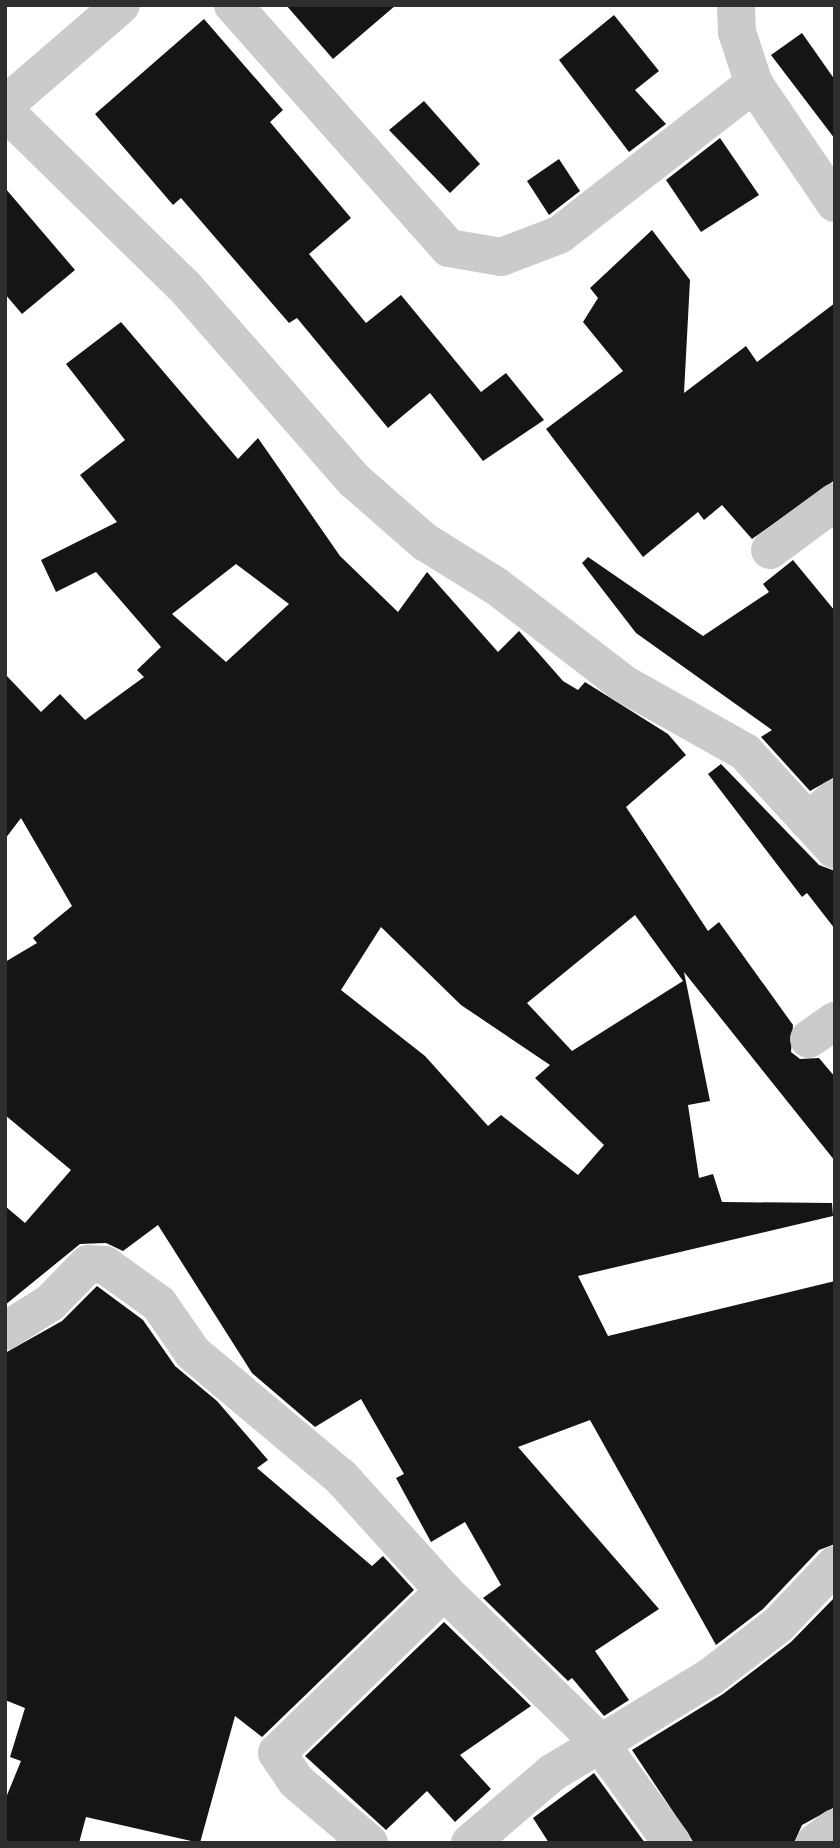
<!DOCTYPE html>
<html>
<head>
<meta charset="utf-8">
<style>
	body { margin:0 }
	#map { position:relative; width:840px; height:1848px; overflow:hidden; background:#fff; font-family:"Open Sans",sans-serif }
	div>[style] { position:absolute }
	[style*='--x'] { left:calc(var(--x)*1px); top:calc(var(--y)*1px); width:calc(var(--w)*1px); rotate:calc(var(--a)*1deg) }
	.building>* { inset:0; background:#151515 }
	.minor>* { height:38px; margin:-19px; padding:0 19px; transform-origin:19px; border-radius:19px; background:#cbcbcb }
	.tertiary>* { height:38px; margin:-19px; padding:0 19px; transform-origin:19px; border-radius:19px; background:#cbcbcb }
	span { translate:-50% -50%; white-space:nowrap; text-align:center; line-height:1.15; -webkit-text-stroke:7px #fff; paint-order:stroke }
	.frame { position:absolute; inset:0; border:7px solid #2e2e2e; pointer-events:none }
</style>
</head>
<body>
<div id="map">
	<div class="building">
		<div style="clip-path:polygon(286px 5px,396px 5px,333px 59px)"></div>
		<div style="clip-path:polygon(614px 15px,659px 71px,635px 90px,666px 124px,629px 152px,559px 60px)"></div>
		<div style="clip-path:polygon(204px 19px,283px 110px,270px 122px,351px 218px,309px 254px,366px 323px,401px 295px,481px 392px,506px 373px,544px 420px,483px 461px,430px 393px,388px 428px,297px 318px,289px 323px,181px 198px,173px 205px,95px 114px)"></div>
		<div style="clip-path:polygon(802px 33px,835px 80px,835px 139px,771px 55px)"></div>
		<div style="clip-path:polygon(424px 101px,480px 164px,450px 193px,389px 130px)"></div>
		<div style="clip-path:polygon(720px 138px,759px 195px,701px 232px,666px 180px)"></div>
		<div style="clip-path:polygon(559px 159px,580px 191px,549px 215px,527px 181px)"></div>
		<div style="clip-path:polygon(5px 188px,75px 270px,22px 314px,5px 294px)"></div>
		<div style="clip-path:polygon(652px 230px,690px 280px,684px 393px,746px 346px,757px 362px,835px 303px,835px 480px,752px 539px,722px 505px,704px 520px,698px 512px,643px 557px,546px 429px,623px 371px,583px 322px,598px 298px,590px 288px)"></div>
		<div style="clip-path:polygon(evenodd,121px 322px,238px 459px,258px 438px,340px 556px,398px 612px,427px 572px,498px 652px,519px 631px,563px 681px,578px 690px,585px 682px,668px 734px,686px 755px,626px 807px,708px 931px,719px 922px,793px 1025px,791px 1052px,800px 1059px,819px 1058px,835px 1077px,835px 1161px,684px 972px,710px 1101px,688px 1105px,699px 1178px,713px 1174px,722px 1202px,832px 1203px,833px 1216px,578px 1276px,608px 1336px,835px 1281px,835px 1544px,819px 1550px,763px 1609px,716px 1645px,590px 1420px,518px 1447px,659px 1609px,595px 1651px,629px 1700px,604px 1716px,572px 1678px,568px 1681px,483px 1598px,501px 1585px,465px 1522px,431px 1542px,396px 1478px,404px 1474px,361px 1399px,315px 1427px,252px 1373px,158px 1225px,123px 1251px,106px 1243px,80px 1244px,5px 1305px,5px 1206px,25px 1223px,71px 1170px,5px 1115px,5px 962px,37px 943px,33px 938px,72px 906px,21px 818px,5px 839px,5px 674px,41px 712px,60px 694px,85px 720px,144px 677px,137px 670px,161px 647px,96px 572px,56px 592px,41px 560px,117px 522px,80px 475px,125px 440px,66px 364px,121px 322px,236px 564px,289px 604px,226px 662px,172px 614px,236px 564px,121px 322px,635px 915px,683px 981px,572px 1051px,527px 1003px,635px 915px,121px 322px,381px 927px,461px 1005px,550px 1065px,535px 1078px,604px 1145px,578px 1175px,501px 1115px,488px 1126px,425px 1056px,341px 990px,381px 927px)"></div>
		<div style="clip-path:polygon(588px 557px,703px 636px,769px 592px,763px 584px,793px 560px,835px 611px,835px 777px,810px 791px,761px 737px,772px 730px,636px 633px,582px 563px)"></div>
		<div style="clip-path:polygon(721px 764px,819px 865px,835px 871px,835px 929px,807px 893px,802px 897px,708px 774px)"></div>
		<div style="clip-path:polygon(97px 1286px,143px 1320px,175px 1366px,217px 1401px,268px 1460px,257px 1468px,372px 1566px,383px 1556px,414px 1590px,262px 1737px,235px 1716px,200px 1843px,86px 1817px,79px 1843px,5px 1843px,5px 1800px,21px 1761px,10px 1757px,25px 1708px,5px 1700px,5px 1353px,62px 1321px)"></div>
		<div style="clip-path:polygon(835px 1597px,835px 1807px,802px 1825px,794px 1843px,694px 1843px,632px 1750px,723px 1694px,791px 1642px)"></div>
		<div style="clip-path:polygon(444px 1622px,531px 1706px,460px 1755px,491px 1789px,455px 1822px,427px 1791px,386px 1830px,305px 1756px)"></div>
		<div style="clip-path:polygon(594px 1773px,645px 1843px,549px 1843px,533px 1818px)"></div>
	</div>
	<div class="minor">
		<div style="--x:233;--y:5;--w:325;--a:48.4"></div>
		<div style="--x:449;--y:248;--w:53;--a:9.8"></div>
		<div style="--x:501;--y:257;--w:62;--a:-20.8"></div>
		<div style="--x:559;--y:235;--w:247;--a:-37.8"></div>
		<div style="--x:736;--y:5;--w:27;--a:88"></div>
		<div style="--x:737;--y:32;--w:55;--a:71.9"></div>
		<div style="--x:754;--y:84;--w:144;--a:55.8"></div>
		<div style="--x:5;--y:111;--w:250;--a:44.4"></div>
		<div style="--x:184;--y:286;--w:259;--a:48.8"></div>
		<div style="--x:355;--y:481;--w:93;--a:41.1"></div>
		<div style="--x:425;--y:542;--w:84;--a:31.8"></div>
		<div style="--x:496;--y:586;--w:161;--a:37.4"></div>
		<div style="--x:624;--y:684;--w:139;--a:29.3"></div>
		<div style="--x:745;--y:752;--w:133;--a:47.4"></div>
		<div style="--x:770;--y:550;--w:81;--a:-36.4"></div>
		<div style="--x:808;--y:821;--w:35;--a:-40"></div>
		<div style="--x:809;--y:1039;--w:32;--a:-35"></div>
		<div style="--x:5;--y:1331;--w:53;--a:-31.9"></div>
		<div style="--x:50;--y:1303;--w:54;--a:-45.7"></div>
		<div style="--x:88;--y:1264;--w:17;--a:3"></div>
		<div style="--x:105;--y:1265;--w:67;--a:35.8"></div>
		<div style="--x:159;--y:1304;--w:60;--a:55.2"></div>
		<div style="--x:193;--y:1353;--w:193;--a:40"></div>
		<div style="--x:341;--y:1477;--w:154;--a:47.9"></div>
		<div style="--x:444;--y:1591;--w:215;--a:44.2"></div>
		<div style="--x:598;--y:1741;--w:126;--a:54"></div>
		<div style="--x:369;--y:1843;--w:96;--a:-139.7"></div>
		<div style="--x:296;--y:1781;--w:34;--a:-124"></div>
		<div style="--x:277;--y:1753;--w:233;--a:-44.1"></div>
		<div style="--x:470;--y:1843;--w:108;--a:-40.5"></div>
		<div style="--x:552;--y:1773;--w:185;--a:-31.3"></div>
		<div style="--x:710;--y:1677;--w:86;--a:-37.4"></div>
		<div style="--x:778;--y:1625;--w:83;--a:-46.5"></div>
		<div style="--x:815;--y:1843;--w:25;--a:-37"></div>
	</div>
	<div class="tertiary">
		<div style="--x:5;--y:105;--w:153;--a:-40.8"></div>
	</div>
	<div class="frame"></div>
</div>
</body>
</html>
